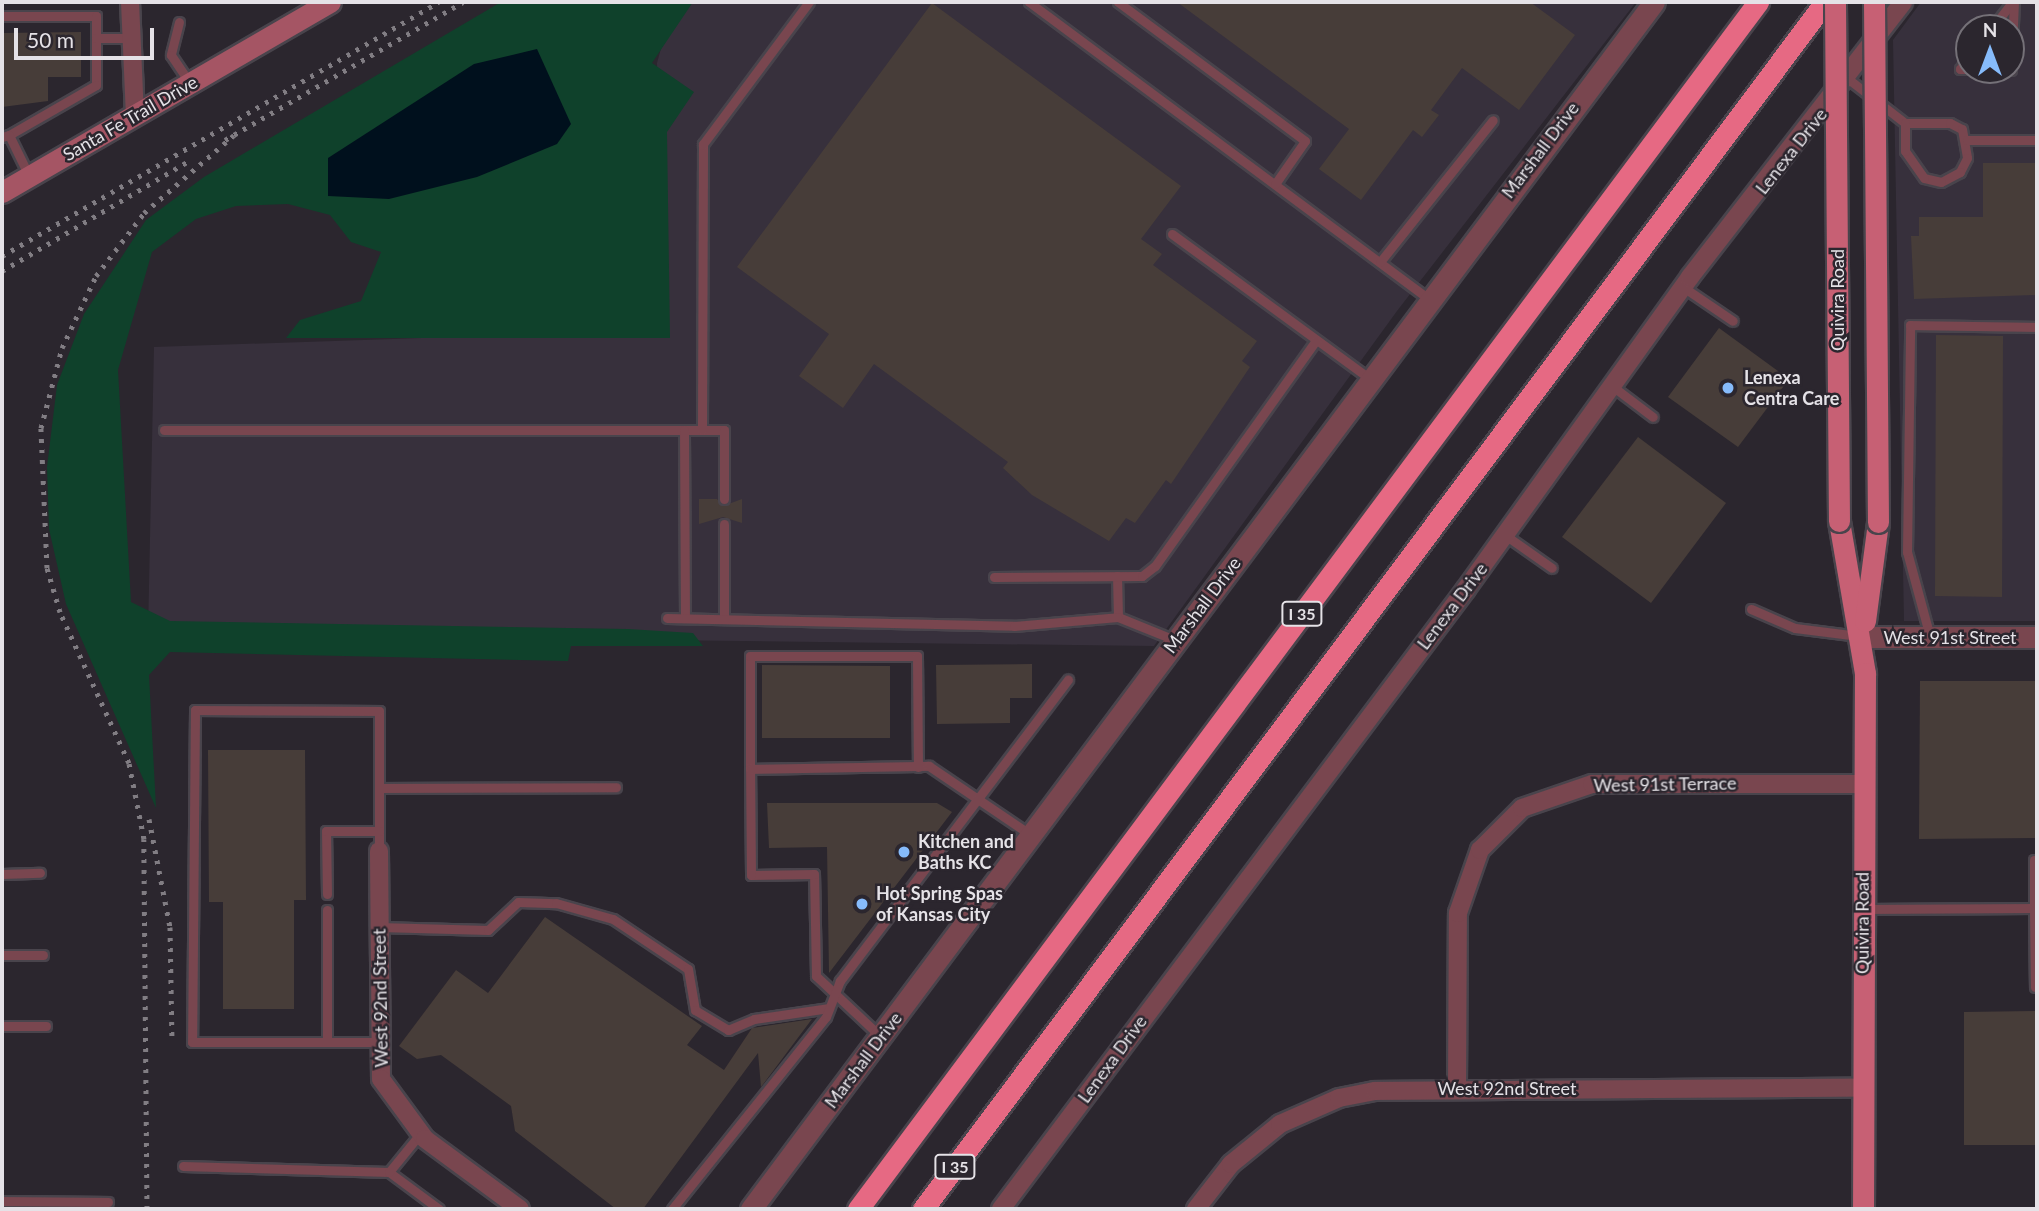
<!DOCTYPE html>
<html>
<head>
<meta charset="utf-8">
<style>
	body { margin:0 }
	#map { position:relative; width:2039px; height:1211px; overflow:hidden; background:#2b262e; font-family:Lato,sans-serif }
	div>[style] { position:absolute }
	[style*='--x'] { left:calc(var(--x)*1px); top:calc(var(--y)*1px); width:calc(var(--w)*1px); rotate:calc(var(--a)*1deg) }
	.built>* { inset:0; background:#37303c }
	.green>* { inset:0; background:#0f412b }
	.water>* { inset:0; background:#00101d }
	.building>* { inset:0; background:#473d39 }
	.roads { filter:drop-shadow(2px 0 #49444c) drop-shadow(-2px 0 #49444c) drop-shadow(0 2px #49444c) drop-shadow(0 -2px #49444c) }
	.service>* { height:9px; margin:-4.5px; padding:0 4.5px; transform-origin:4.5px; border-radius:4.5px; background:#79464f }
	.minor>* { height:18px; margin:-9px; padding:0 9px; transform-origin:9px; border-radius:9px; background:#79464f }
	.tertiary>* { height:21px; margin:-10.5px; padding:0 10.5px; transform-origin:10.5px; border-radius:10.5px; background:#79464f }
	.secondary>* { height:21px; margin:-10.5px; padding:0 10.5px; transform-origin:10.5px; border-radius:10.5px; background:#a55564 }
	.primary>* { height:21px; margin:-10.5px; padding:0 10.5px; transform-origin:10.5px; border-radius:10.5px; background:#c76074 }
	.motorway>* { height:21px; margin:-10.5px; padding:0 10.5px; transform-origin:10.5px; border-radius:10.5px; background:#e66983 }
	.rail>* { height:5px; margin-top:-2.5px; transform-origin:0; background:repeating-linear-gradient(90deg,#817d83 0 3.5px,transparent 0 10.5px) }
	.bridges { filter:drop-shadow(2px 0 #49444c) drop-shadow(-2px 0 #49444c) drop-shadow(0 2px #49444c) drop-shadow(0 -2px #49444c) }
	.primary-bridge>* { height:21px; margin:-10.5px; padding:0 10.5px; transform-origin:10.5px; border-radius:10.5px; background:#c76074 }
	.dots>* { width:19px; height:19px; translate:-50% -50%; box-sizing:border-box; border:4px solid #2b262e; border-radius:50% }
	span { translate:-50% -50%; white-space:nowrap; text-align:center; line-height:1.15; -webkit-text-stroke:5px #2b262e; paint-order:stroke }
	.shield-label span { padding:2px 5px; background:#2b262e; border:2px solid; border-radius:5px; -webkit-text-stroke-width:0 }
	.shield-label { font-size:16px; color:#e5e2e7; font-weight:700 }
	.street-label { font-size:18px; color:#e5e2e7 }
	.poi-label { font-size:18px; color:#e5e2e7; font-weight:700 }
	.left { translate:0 -50%; text-align:left }
	.frame { position:absolute; inset:0; border:4px solid #e5e2e7; pointer-events:none }
	.north { position:absolute; left:1955px; top:14px; width:70px; height:70px; box-sizing:border-box; background:#2b262e; border:2px solid #757178; border-radius:50%; rotate:0deg; font-size:19px; font-weight:700; line-height:28px; text-align:center; color:#e5e2e7 }
	.north::after { content:''; display:block; margin:auto; width:24px; height:32px; background:#86bbfb; clip-path:polygon(50% 0,100% 100%,50% 72%,0 100%) }
	.scale { position:absolute; left:14px; top:28px; width:140px; height:32px; box-sizing:border-box; border:4px solid #e5e2e7; border-top:0; padding-left:9px; font-size:21px; line-height:24px; white-space:nowrap; color:#e5e2e7; -webkit-text-stroke:5px #2b262e; paint-order:stroke }
</style>
</head>
<body>
<div id="map">
	<div class="built">
		<div style="clip-path:polygon(674px 2px,1636px 2px,1397px 311px,1154px 646px,148px 634px,154px 347px,662px 330px,657px 63px)"></div>
		<div style="clip-path:polygon(evenodd,1921px 2px,2037px 2px,2037px 621px,1904px 621px,1893px 40px,1921px 2px,1969px 28px,2011px 28px,2011px 70px,1969px 70px,1969px 28px)"></div>
	</div>
	<div class="green">
		<div style="clip-path:polygon(501px 2px,693px 2px,652px 63px,694px 92px,667px 132px,670px 338px,286px 338px,300px 320px,361px 301px,381px 252px,351px 242px,330px 215px,288px 204px,236px 206px,196px 219px,152px 252px,118px 370px,131px 602px,170px 621px,628px 629px,693px 633px,703px 646px,571px 646px,568px 661px,170px 652px,149px 675px,156px 808px,66px 604px,49px 529px,47px 467px,57px 385px,84px 314px,146px 220px,204px 177px)"></div>
	</div>
	<div class="water">
		<div style="clip-path:polygon(537px 49px,571px 124px,557px 144px,477px 177px,389px 199px,328px 196px,328px 158px,474px 64px)"></div>
	</div>
	<div class="building">
		<div style="clip-path:polygon(1177px 2px,1530px 2px,1575px 35px,1519px 110px,1462px 68px,1431px 110px,1439px 115px,1422px 137px,1413px 130px,1361px 200px,1319px 169px,1349px 129px)"></div>
		<div style="clip-path:polygon(932px 3px,1181px 186px,1141px 239px,1162px 254px,1153px 265px,1257px 341px,1242px 361px,1250px 367px,1171px 484px,1166px 480px,1135px 523px,1126px 518px,1109px 541px,1032px 495px,1003px 468px,1008px 462px,874px 364px,843px 408px,799px 376px,829px 334px,737px 267px)"></div>
		<div style="clip-path:polygon(81px 32px,81px 77px,48px 77px,48px 101px,2px 107px,2px 33px)"></div>
		<div style="clip-path:polygon(1983px 163px,2037px 163px,2037px 295px,1914px 299px,1911px 236px,1919px 236px,1919px 217px,1983px 217px)"></div>
		<div style="clip-path:polygon(1719px 328px,1789px 379px,1738px 447px,1668px 397px)"></div>
		<div style="clip-path:polygon(1936px 335px,2003px 336px,2002px 597px,1935px 596px)"></div>
		<div style="clip-path:polygon(1638px 437px,1726px 503px,1651px 603px,1562px 537px)"></div>
		<div style="clip-path:polygon(699px 499px,717px 499px,723px 506px,742px 499px,742px 523px,723px 517px,699px 524px)"></div>
		<div style="clip-path:polygon(1032px 664px,1032px 698px,1010px 698px,1010px 723px,937px 724px,936px 665px)"></div>
		<div style="clip-path:polygon(762px 665px,890px 666px,890px 738px,762px 738px)"></div>
		<div style="clip-path:polygon(1920px 681px,2037px 681px,2037px 838px,1919px 839px)"></div>
		<div style="clip-path:polygon(208px 750px,305px 750px,306px 900px,294px 900px,294px 1009px,223px 1009px,223px 902px,209px 902px)"></div>
		<div style="clip-path:polygon(767px 803px,937px 803px,952px 812px,829px 973px,827px 847px,769px 848px)"></div>
		<div style="clip-path:polygon(545px 917px,702px 1026px,687px 1045px,724px 1070px,752px 1028px,812px 1019px,761px 1087px,758px 1053px,643px 1209px,616px 1209px,515px 1131px,511px 1106px,441px 1055px,417px 1059px,399px 1046px,456px 970px,488px 993px)"></div>
		<div style="clip-path:polygon(2037px 1011px,2037px 1145px,1964px 1145px,1964px 1012px)"></div>
	</div>
	<div class="roads">
		<div class="service">
			<div style="--x:1029;--y:2;--w:497;--a:36.6"></div>
			<div style="--x:1118;--y:2;--w:233;--a:36.6"></div>
			<div style="--x:1305;--y:141;--w:52;--a:124.9"></div>
			<div style="--x:2;--y:16;--w:94;--a:0"></div>
			<div style="--x:96;--y:16;--w:69;--a:90"></div>
			<div style="--x:96;--y:85;--w:100;--a:150.1"></div>
			<div style="--x:179;--y:22;--w:34;--a:104"></div>
			<div style="--x:171;--y:55;--w:34;--a:56"></div>
			<div style="--x:1992;--y:28;--w:33;--a:-52"></div>
			<div style="--x:96;--y:38;--w:34;--a:0"></div>
			<div style="--x:1969;--y:57;--w:15;--a:127"></div>
			<div style="--x:1960;--y:69;--w:9;--a:0"></div>
			<div style="--x:2011;--y:70;--w:68;--a:-87.5"></div>
			<div style="--x:1847;--y:78;--w:73;--a:37.8"></div>
			<div style="--x:1905;--y:123;--w:45;--a:0"></div>
			<div style="--x:1950;--y:123;--w:13;--a:27"></div>
			<div style="--x:1962;--y:129;--w:29;--a:80"></div>
			<div style="--x:1967;--y:158;--w:16;--a:117"></div>
			<div style="--x:1960;--y:172;--w:21;--a:152"></div>
			<div style="--x:1941;--y:182;--w:17;--a:-167"></div>
			<div style="--x:1924;--y:178;--w:33;--a:-125"></div>
			<div style="--x:1905;--y:151;--w:28;--a:-90"></div>
			<div style="--x:2;--y:137;--w:7;--a:-16"></div>
			<div style="--x:9;--y:135;--w:46;--a:64"></div>
			<div style="--x:1967;--y:140;--w:70;--a:0"></div>
			<div style="--x:1172;--y:234;--w:245;--a:36.2"></div>
			<div style="--x:1380;--y:262;--w:181;--a:-51.5"></div>
			<div style="--x:1683;--y:287;--w:60;--a:34.2"></div>
			<div style="--x:1612;--y:386;--w:51;--a:37.1"></div>
			<div style="--x:164;--y:430;--w:560;--a:0"></div>
			<div style="--x:724;--y:430;--w:69;--a:90"></div>
			<div style="--x:684;--y:430;--w:188;--a:89.7"></div>
			<div style="--x:702;--y:430;--w:286;--a:-89.8"></div>
			<div style="--x:703;--y:144;--w:177;--a:-53.3"></div>
			<div style="--x:724;--y:524;--w:95;--a:90"></div>
			<div style="--x:1505;--y:535;--w:57;--a:35.1"></div>
			<div style="--x:1117;--y:576;--w:41;--a:88.6"></div>
			<div style="--x:1118;--y:617;--w:61;--a:22"></div>
			<div style="--x:994;--y:577;--w:148;--a:-0.4"></div>
			<div style="--x:1142;--y:576;--w:16;--a:-38"></div>
			<div style="--x:1155;--y:566;--w:277;--a:-54.5"></div>
			<div style="--x:1751;--y:609;--w:48;--a:23.4"></div>
			<div style="--x:1795;--y:628;--w:64;--a:7.2"></div>
			<div style="--x:667;--y:618;--w:347;--a:1.3"></div>
			<div style="--x:1014;--y:626;--w:104;--a:-4.9"></div>
			<div style="--x:1930;--y:637;--w:88;--a:-105.1"></div>
			<div style="--x:1907;--y:552;--w:227;--a:-89.2"></div>
			<div style="--x:1910;--y:325;--w:127;--a:0.9"></div>
			<div style="--x:750;--y:769;--w:113;--a:-90"></div>
			<div style="--x:750;--y:656;--w:167;--a:0"></div>
			<div style="--x:917;--y:656;--w:111;--a:89.5"></div>
			<div style="--x:379;--y:788;--w:237;--a:-0.2"></div>
			<div style="--x:379;--y:851;--w:140;--a:-90"></div>
			<div style="--x:379;--y:711;--w:184;--a:-179.7"></div>
			<div style="--x:195;--y:710;--w:332;--a:90.5"></div>
			<div style="--x:192;--y:1042;--w:187;--a:0"></div>
			<div style="--x:2034;--y:860;--w:48;--a:90"></div>
			<div style="--x:2;--y:874;--w:38;--a:-2"></div>
			<div style="--x:327;--y:894;--w:63;--a:-90.9"></div>
			<div style="--x:326;--y:831;--w:53;--a:0"></div>
			<div style="--x:1863;--y:909;--w:171;--a:-0.3"></div>
			<div style="--x:2034;--y:908;--w:79;--a:89.3"></div>
			<div style="--x:327;--y:910;--w:132;--a:90"></div>
			<div style="--x:379;--y:927;--w:109;--a:1.6"></div>
			<div style="--x:488;--y:930;--w:41;--a:-43"></div>
			<div style="--x:518;--y:902;--w:38;--a:2"></div>
			<div style="--x:556;--y:903;--w:59;--a:15.7"></div>
			<div style="--x:613;--y:919;--w:90;--a:33.7"></div>
			<div style="--x:688;--y:969;--w:42;--a:80.3"></div>
			<div style="--x:695;--y:1010;--w:39;--a:31"></div>
			<div style="--x:728;--y:1030;--w:28;--a:-23"></div>
			<div style="--x:754;--y:1019;--w:76;--a:-8.3"></div>
			<div style="--x:2;--y:955;--w:41;--a:0"></div>
			<div style="--x:2;--y:1026;--w:44;--a:0"></div>
			<div style="--x:880;--y:1036;--w:88;--a:-136.8"></div>
			<div style="--x:816;--y:976;--w:102;--a:-91.1"></div>
			<div style="--x:814;--y:874;--w:63;--a:179.1"></div>
			<div style="--x:751;--y:875;--w:106;--a:-90.5"></div>
			<div style="--x:750;--y:769;--w:179;--a:-1"></div>
			<div style="--x:929;--y:766;--w:123;--a:34.1"></div>
			<div style="--x:183;--y:1166;--w:206;--a:1.7"></div>
			<div style="--x:389;--y:1172;--w:62;--a:36.5"></div>
			<div style="--x:389;--y:1172;--w:49;--a:-50.8"></div>
			<div style="--x:2;--y:1201;--w:106;--a:0.5"></div>
			<div style="--x:672;--y:1209;--w:246;--a:-51.3"></div>
			<div style="--x:826;--y:1017;--w:39;--a:-69"></div>
			<div style="--x:840;--y:981;--w:378;--a:-52.9"></div>
		</div>
		<div class="minor">
			<div style="--x:130;--y:2;--w:113;--a:87.5"></div>
			<div style="--x:379;--y:851;--w:228;--a:89.5"></div>
			<div style="--x:381;--y:1079;--w:74;--a:53.7"></div>
			<div style="--x:425;--y:1139;--w:118;--a:36.4"></div>
			<div style="--x:1457;--y:1088;--w:175;--a:-89.7"></div>
			<div style="--x:1458;--y:913;--w:67;--a:-70.8"></div>
			<div style="--x:1480;--y:850;--w:59;--a:-45"></div>
			<div style="--x:1522;--y:808;--w:74;--a:-18.9"></div>
			<div style="--x:1592;--y:784;--w:270;--a:0"></div>
			<div style="--x:1001;--y:1209;--w:775;--a:-53.13"></div>
			<div style="--x:1466;--y:589;--w:384;--a:-54.3"></div>
			<div style="--x:1690;--y:277;--w:348;--a:-52.2"></div>
			<div style="--x:1196;--y:1209;--w:57;--a:-52.1"></div>
			<div style="--x:1231;--y:1164;--w:63;--a:-39.2"></div>
			<div style="--x:1280;--y:1124;--w:64;--a:-23.8"></div>
			<div style="--x:1339;--y:1098;--w:37;--a:-11"></div>
			<div style="--x:1375;--y:1091;--w:487;--a:-0.4"></div>
		</div>
		<div class="tertiary">
			<div style="--x:1863;--y:637;--w:174;--a:0"></div>
			<div style="--x:751;--y:1209;--w:1507;--a:-53.2"></div>
		</div>
		<div class="secondary">
			<div style="--x:2;--y:192;--w:379;--a:-30.1"></div>
		</div>
		<div class="primary">
			<div style="--x:1839;--y:521;--w:154;--a:80.3"></div>
			<div style="--x:1865;--y:673;--w:536;--a:90.21"></div>
			<div style="--x:1865;--y:621;--w:100;--a:-82.5"></div>
		</div>
		<div class="motorway">
			<div style="--x:858;--y:1209;--w:1506;--a:-53.29"></div>
			<div style="--x:923;--y:1209;--w:1507;--a:-53.23"></div>
		</div>
	</div>
	<div class="rail">
		<div style="--x:225;--y:140;--w:275;--a:-30.1"></div>
		<div style="--x:2;--y:256;--w:505;--a:-30.17"></div>
		<div style="--x:2;--y:271;--w:217;--a:-30.5"></div>
		<div style="--x:149;--y:819;--w:110;--a:79"></div>
		<div style="--x:170;--y:927;--w:113;--a:89"></div>
		<div style="--x:147;--y:1209;--w:370;--a:-90.5"></div>
		<div style="--x:144;--y:839;--w:77;--a:-101.2"></div>
		<div style="--x:129;--y:763;--w:166;--a:-114.6"></div>
		<div style="--x:60;--y:612;--w:46;--a:-106.5"></div>
		<div style="--x:47;--y:568;--w:140;--a:-92.5"></div>
		<div style="--x:41;--y:428;--w:83;--a:-75.3"></div>
		<div style="--x:62;--y:348;--w:80;--a:-64.7"></div>
		<div style="--x:96;--y:276;--w:79;--a:-52.7"></div>
		<div style="--x:144;--y:213;--w:119;--a:-40.9"></div>
	</div>
	<div class="bridges">
		<div class="primary-bridge">
			<div style="--x:1835;--y:2;--w:519;--a:89.56"></div>
			<div style="--x:1874;--y:2;--w:520;--a:89.56"></div>
		</div>
	</div>
	<div class="dots">
		<div style="left:1728px;top:388px;background:#86bbfb"></div>
		<div style="left:904px;top:852px;background:#86bbfb"></div>
		<div style="left:862px;top:904px;background:#86bbfb"></div>
	</div>
	<div class="shield-label">
		<span style="left:1302px;top:614px">I 35</span>
		<span style="left:955px;top:1167px">I 35</span>
	</div>
	<div class="street-label">
		<span style="left:130px;top:118px;rotate:-30deg">Santa Fe Trail Drive</span>
		<span style="left:1540px;top:150px;rotate:-53deg">Marshall Drive</span>
		<span style="left:1791px;top:151px;rotate:-52deg">Lenexa Drive</span>
		<span style="left:1837px;top:300px;rotate:-90deg">Quivira Road</span>
		<span style="left:1202px;top:605px;rotate:-53deg">Marshall Drive</span>
		<span style="left:1452px;top:606px;rotate:-53deg">Lenexa Drive</span>
		<span style="left:1950px;top:637px">West 91st Street</span>
		<span style="left:1665px;top:784px;rotate:-1deg">West 91st Terrace</span>
		<span style="left:1862px;top:923px;rotate:-90deg">Quivira Road</span>
		<span style="left:380px;top:998px;rotate:-91deg">West 92nd Street</span>
		<span style="left:1112px;top:1059px;rotate:-54deg">Lenexa Drive</span>
		<span style="left:863px;top:1060px;rotate:-53deg">Marshall Drive</span>
		<span style="left:1507px;top:1088px">West 92nd Street</span>
	</div>
	<div class="poi-label">
		<span class="left" style="left:1744px;top:388px">Lenexa<br>Centra Care</span>
		<span class="left" style="left:918px;top:852px">Kitchen and<br>Baths KC</span>
		<span class="left" style="left:876px;top:904px">Hot Spring Spas<br>of Kansas City</span>
	</div>
	<div class="frame"></div>
	<div class="north">N</div>
	<div class="scale">50 m</div>
</div>
</body>
</html>
